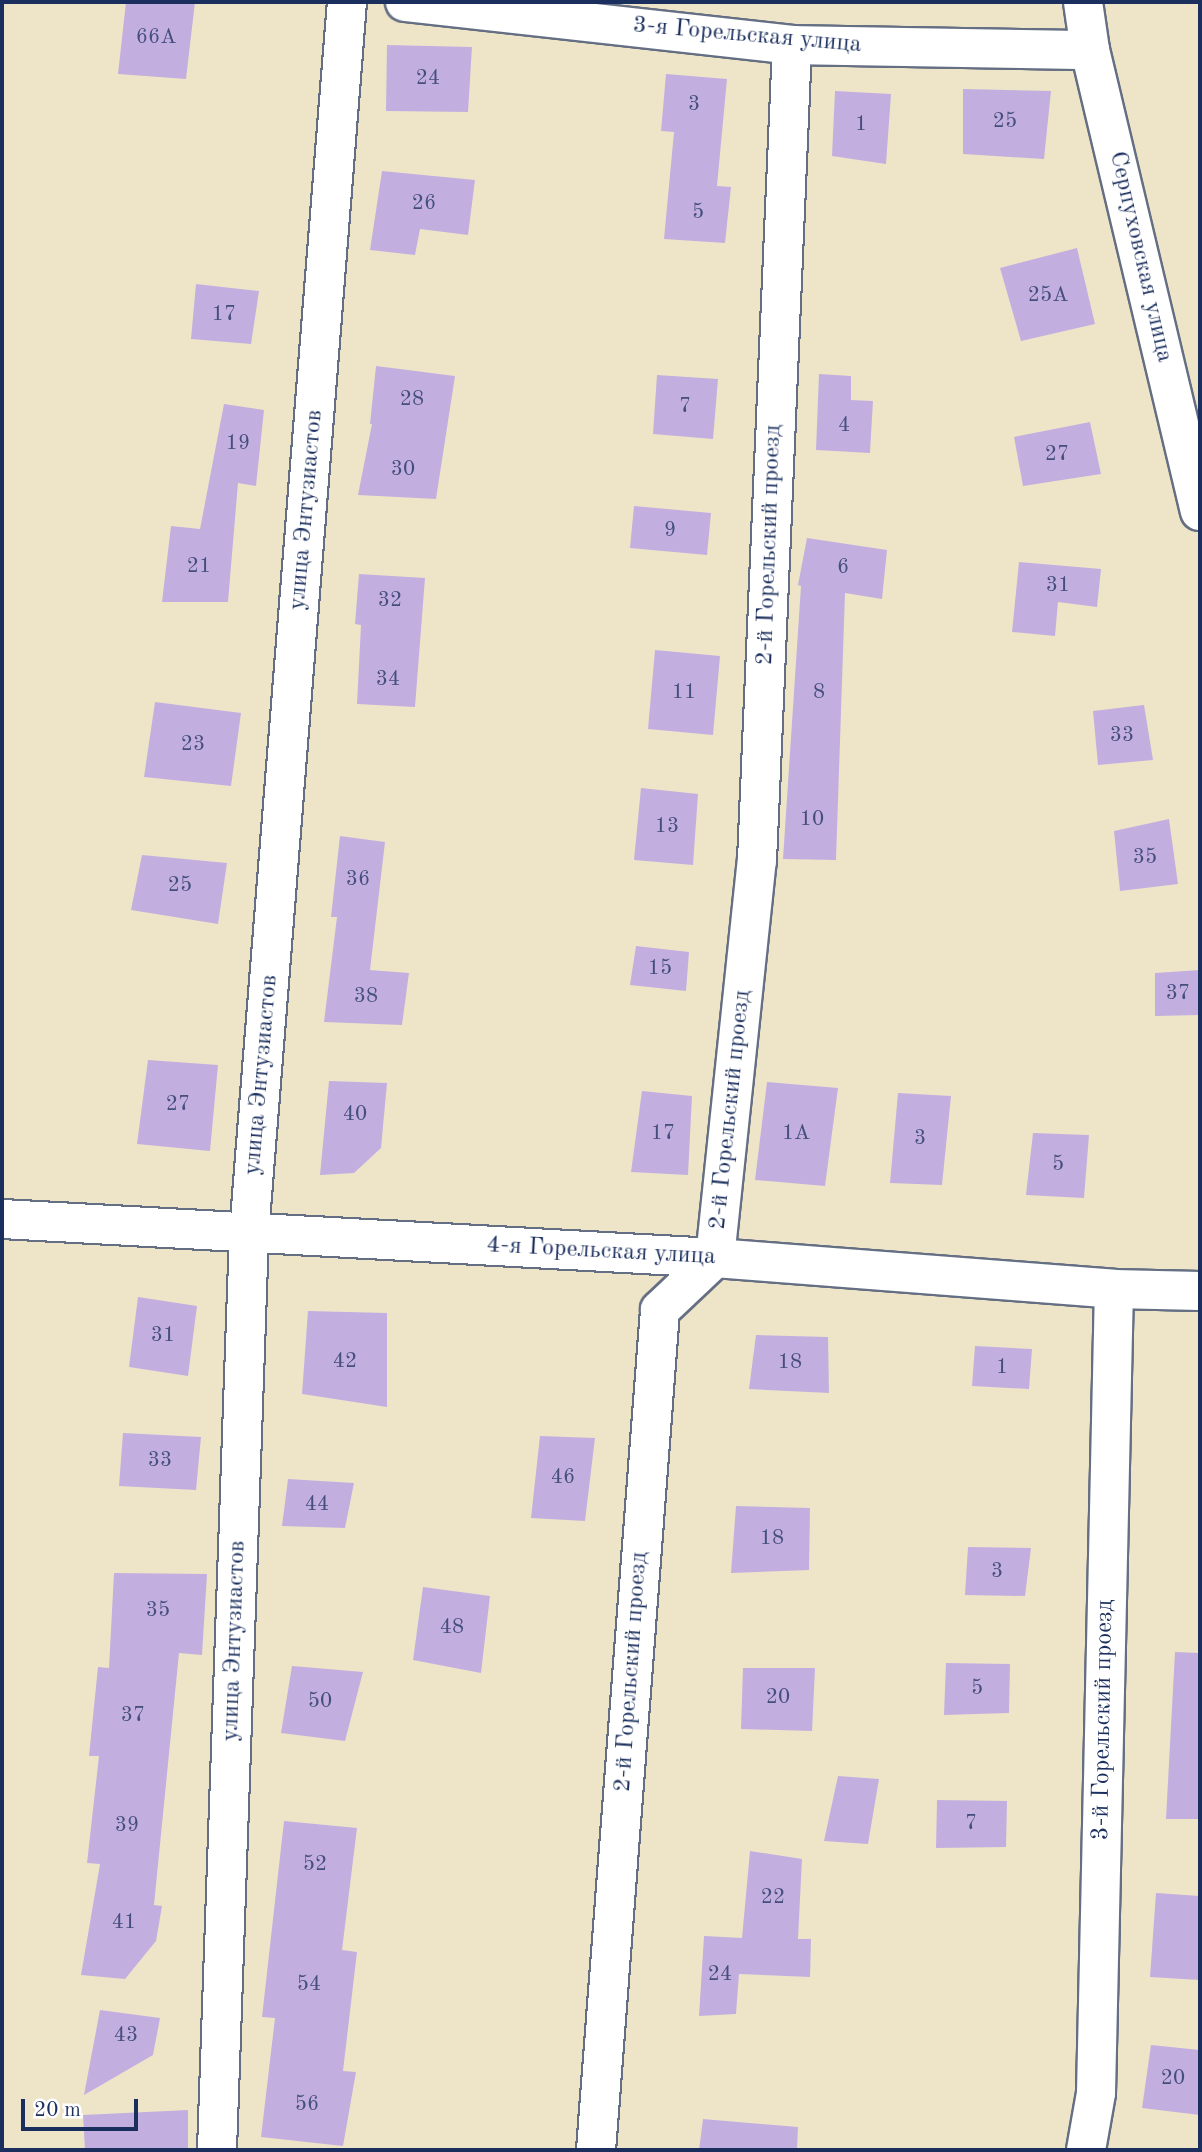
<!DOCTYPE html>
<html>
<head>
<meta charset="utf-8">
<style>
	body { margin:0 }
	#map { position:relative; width:1202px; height:2152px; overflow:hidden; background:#eee5c9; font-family:"Old Standard TT",serif }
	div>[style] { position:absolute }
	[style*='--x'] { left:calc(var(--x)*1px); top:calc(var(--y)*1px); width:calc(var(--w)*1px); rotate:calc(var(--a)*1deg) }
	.building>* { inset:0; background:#c3afdf }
	.roads { filter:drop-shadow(2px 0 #656f83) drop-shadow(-2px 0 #656f83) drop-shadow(0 2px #656f83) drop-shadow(0 -2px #656f83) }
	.street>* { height:38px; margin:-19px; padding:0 19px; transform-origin:19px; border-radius:19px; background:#fff }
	span { translate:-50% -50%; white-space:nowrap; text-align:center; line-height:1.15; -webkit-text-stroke:5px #fff; paint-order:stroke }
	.number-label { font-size:21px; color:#454f7e }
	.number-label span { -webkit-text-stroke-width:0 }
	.street-label { font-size:24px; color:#1b2f5e }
	.frame { position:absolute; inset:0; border:4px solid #1b2f5e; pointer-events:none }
	.scale { position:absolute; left:21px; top:2099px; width:117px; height:32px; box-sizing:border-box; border:4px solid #1b2f5e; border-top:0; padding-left:9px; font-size:21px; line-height:24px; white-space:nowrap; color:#1b2f5e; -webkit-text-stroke:5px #fff; paint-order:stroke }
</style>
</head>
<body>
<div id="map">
	<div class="building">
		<div style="clip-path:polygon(126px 2px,195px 2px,186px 79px,118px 74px)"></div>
		<div style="clip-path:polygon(387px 45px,472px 47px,468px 112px,386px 111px)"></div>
		<div style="clip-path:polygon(666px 74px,727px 79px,717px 186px,731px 187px,725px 243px,664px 239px,674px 132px,661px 131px)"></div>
		<div style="clip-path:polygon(963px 89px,1051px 91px,1044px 159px,963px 154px)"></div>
		<div style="clip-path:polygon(835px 91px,891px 94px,886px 164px,832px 156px)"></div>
		<div style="clip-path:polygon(382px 171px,475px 180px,468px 235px,420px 229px,415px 255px,370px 250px)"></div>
		<div style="clip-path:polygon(1077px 248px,1095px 324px,1021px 341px,1000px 268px)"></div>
		<div style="clip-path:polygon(196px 284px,259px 291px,251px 344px,191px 339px)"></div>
		<div style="clip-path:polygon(376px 366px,455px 376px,436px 499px,358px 495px,372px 424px,370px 424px)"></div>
		<div style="clip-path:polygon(819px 374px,851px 376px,851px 400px,873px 401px,870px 453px,816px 450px)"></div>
		<div style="clip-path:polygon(657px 375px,718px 379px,713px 439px,653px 434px)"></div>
		<div style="clip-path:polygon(224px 404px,264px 410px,256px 486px,238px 483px,228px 602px,162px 602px,171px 526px,200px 529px)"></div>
		<div style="clip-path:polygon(1090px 422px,1101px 474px,1023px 486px,1014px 437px)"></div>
		<div style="clip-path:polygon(634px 506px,711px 513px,707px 555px,630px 548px)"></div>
		<div style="clip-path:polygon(807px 538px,887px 550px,882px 599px,845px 593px,836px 860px,783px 859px,801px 586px,798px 585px)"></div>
		<div style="clip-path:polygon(1019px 562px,1101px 569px,1097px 607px,1058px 602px,1055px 636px,1012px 632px)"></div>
		<div style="clip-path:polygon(359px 574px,425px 578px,415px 707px,357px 704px,361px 625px,355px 624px)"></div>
		<div style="clip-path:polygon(655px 650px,720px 656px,713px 735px,648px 729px)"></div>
		<div style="clip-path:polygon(155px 702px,241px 713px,231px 786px,144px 777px)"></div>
		<div style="clip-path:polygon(1144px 705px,1153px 760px,1098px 765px,1093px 711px)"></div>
		<div style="clip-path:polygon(641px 788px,698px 794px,693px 865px,634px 860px)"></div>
		<div style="clip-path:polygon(1169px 819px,1178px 884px,1120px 891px,1114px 831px)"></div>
		<div style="clip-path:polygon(340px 836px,385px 842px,370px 970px,409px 973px,402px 1025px,324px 1022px,337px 917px,331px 917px)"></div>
		<div style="clip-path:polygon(142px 855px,227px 863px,218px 924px,131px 910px)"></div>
		<div style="clip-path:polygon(636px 946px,689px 952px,686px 991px,630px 985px)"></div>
		<div style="clip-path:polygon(1200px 970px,1200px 1015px,1155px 1016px,1155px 973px)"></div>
		<div style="clip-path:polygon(148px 1060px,218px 1065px,210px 1151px,137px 1144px)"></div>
		<div style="clip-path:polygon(329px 1081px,387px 1083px,381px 1148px,354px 1173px,320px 1175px)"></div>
		<div style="clip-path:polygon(767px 1082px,838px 1088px,825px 1186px,755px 1180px)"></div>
		<div style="clip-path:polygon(642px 1091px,692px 1096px,688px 1175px,631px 1172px)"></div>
		<div style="clip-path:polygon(898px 1093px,951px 1096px,942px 1185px,890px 1183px)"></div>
		<div style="clip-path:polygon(1033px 1133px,1089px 1135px,1084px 1198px,1026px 1195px)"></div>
		<div style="clip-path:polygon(138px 1297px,197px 1306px,188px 1376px,129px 1367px)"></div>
		<div style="clip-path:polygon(308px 1311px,387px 1313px,387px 1407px,302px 1394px)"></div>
		<div style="clip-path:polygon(756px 1335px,828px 1337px,829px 1393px,749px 1389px)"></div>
		<div style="clip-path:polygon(975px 1346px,1032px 1349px,1029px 1389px,972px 1386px)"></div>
		<div style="clip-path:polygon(123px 1433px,201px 1437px,196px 1490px,119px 1486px)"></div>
		<div style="clip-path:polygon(540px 1436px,595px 1438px,585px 1521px,531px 1518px)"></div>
		<div style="clip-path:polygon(288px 1479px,354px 1483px,345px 1528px,282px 1526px)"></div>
		<div style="clip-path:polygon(736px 1506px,810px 1508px,809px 1570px,731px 1573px)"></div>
		<div style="clip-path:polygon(968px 1547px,1031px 1548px,1025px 1596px,965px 1595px)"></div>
		<div style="clip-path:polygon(114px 1573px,207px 1574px,202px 1655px,179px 1653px,154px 1905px,162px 1906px,156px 1941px,125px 1979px,81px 1975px,100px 1864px,87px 1863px,99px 1756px,89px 1756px,98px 1667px,109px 1668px)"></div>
		<div style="clip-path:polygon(423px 1587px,490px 1596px,481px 1673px,413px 1660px)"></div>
		<div style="clip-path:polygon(1175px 1652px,1200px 1653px,1200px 1819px,1166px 1819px)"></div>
		<div style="clip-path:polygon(946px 1663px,1010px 1664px,1009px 1713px,944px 1715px)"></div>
		<div style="clip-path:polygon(292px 1666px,363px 1672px,345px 1741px,281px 1733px)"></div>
		<div style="clip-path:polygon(743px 1668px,815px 1668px,812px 1731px,741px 1729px)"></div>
		<div style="clip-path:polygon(838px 1776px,879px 1779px,868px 1844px,824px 1841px)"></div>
		<div style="clip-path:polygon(937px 1800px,1007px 1801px,1006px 1847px,936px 1848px)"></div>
		<div style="clip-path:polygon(284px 1821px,357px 1828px,342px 1950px,357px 1952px,343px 2071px,356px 2072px,343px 2146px,261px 2137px,275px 2018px,262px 2017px)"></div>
		<div style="clip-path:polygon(750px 1851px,802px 1859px,798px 1939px,811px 1939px,810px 1977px,739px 1974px,736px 2014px,699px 2016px,704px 1936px,742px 1938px)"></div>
		<div style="clip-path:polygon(1156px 1893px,1200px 1896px,1200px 1980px,1150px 1977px)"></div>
		<div style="clip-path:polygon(100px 2010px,160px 2018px,153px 2055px,84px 2095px)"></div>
		<div style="clip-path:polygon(1151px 2045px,1200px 2050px,1200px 2115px,1142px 2108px)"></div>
		<div style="clip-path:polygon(188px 2110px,188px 2150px,85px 2150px,83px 2115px)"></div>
		<div style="clip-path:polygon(703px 2119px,798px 2127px,797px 2150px,699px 2150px)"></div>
	</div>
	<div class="roads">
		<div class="street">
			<div style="--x:405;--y:2;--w:389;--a:6.3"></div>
			<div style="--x:792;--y:45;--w:298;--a:1"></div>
			<div style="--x:1083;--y:2;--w:49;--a:81.7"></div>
			<div style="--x:1090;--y:50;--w:474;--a:76.6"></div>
			<div style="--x:2;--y:1219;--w:714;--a:3.13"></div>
			<div style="--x:715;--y:1258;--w:400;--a:4.4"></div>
			<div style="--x:1114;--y:1289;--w:86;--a:1.3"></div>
			<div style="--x:217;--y:2150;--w:918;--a:-88"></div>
			<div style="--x:249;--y:1233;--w:1235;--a:-85.45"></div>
			<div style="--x:596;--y:2150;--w:842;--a:-85.64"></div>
			<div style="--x:660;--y:1310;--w:76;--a:-43.4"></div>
			<div style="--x:715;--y:1258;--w:399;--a:-84"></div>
			<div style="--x:757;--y:861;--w:817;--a:-87.54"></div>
			<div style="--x:1086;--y:2150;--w:58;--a:-80"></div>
			<div style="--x:1096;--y:2093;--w:804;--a:-88.72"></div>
		</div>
	</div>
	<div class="number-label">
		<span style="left:156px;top:38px">66А</span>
		<span style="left:428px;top:79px">24</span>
		<span style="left:694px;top:105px">3</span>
		<span style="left:1005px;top:122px">25</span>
		<span style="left:861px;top:125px">1</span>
		<span style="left:424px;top:204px">26</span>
		<span style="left:698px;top:213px">5</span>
		<span style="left:1048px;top:296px">25А</span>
		<span style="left:224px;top:315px">17</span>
		<span style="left:412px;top:400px">28</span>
		<span style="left:685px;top:407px">7</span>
		<span style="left:844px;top:426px">4</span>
		<span style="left:238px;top:444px">19</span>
		<span style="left:1057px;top:455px">27</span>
		<span style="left:403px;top:470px">30</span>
		<span style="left:670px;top:531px">9</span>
		<span style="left:199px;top:567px">21</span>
		<span style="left:843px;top:568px">6</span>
		<span style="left:1058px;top:586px">31</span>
		<span style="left:390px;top:601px">32</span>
		<span style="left:388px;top:680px">34</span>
		<span style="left:684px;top:693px">11</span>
		<span style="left:819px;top:693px">8</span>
		<span style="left:1122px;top:736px">33</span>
		<span style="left:193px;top:745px">23</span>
		<span style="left:812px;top:820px">10</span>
		<span style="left:667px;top:827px">13</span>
		<span style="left:1145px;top:858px">35</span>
		<span style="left:358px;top:880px">36</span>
		<span style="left:180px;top:886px">25</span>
		<span style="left:660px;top:969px">15</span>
		<span style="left:1178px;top:994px">37</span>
		<span style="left:366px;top:997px">38</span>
		<span style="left:178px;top:1105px">27</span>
		<span style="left:355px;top:1115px">40</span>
		<span style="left:663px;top:1134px">17</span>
		<span style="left:796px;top:1134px">1А</span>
		<span style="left:920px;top:1139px">3</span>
		<span style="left:1058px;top:1165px">5</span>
		<span style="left:163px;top:1336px">31</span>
		<span style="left:345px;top:1362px">42</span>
		<span style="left:790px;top:1363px">18</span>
		<span style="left:1002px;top:1368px">1</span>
		<span style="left:160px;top:1461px">33</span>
		<span style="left:563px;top:1478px">46</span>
		<span style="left:317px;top:1505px">44</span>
		<span style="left:772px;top:1539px">18</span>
		<span style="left:997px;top:1572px">3</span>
		<span style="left:158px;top:1611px">35</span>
		<span style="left:452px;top:1628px">48</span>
		<span style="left:977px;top:1689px">5</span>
		<span style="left:778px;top:1698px">20</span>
		<span style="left:320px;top:1702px">50</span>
		<span style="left:133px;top:1716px">37</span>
		<span style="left:971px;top:1824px">7</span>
		<span style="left:127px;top:1826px">39</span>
		<span style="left:315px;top:1865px">52</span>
		<span style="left:773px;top:1898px">22</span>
		<span style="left:124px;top:1923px">41</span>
		<span style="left:720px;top:1975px">24</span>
		<span style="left:309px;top:1985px">54</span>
		<span style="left:126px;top:2036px">43</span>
		<span style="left:1173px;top:2079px">20</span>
		<span style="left:307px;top:2105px">56</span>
	</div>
	<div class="street-label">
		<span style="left:747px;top:36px;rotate:5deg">3-я Горельская улица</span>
		<span style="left:1140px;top:257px;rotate:77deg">Серпуховская улица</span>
		<span style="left:307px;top:510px;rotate:-85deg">улица Энтузиастов</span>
		<span style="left:770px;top:545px;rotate:-88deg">2-й Горельский проезд</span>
		<span style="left:262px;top:1075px;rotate:-85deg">улица Энтузиастов</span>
		<span style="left:731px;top:1110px;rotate:-84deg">2-й Горельский проезд</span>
		<span style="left:601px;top:1252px;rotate:3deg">4-я Горельская улица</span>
		<span style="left:235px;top:1641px;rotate:-88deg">улица Энтузиастов</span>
		<span style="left:632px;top:1672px;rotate:-86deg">2-й Горельский проезд</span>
		<span style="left:1104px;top:1720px;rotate:-89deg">3-й Горельский проезд</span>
	</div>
	<div class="frame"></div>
	<div class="scale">20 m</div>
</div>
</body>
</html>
